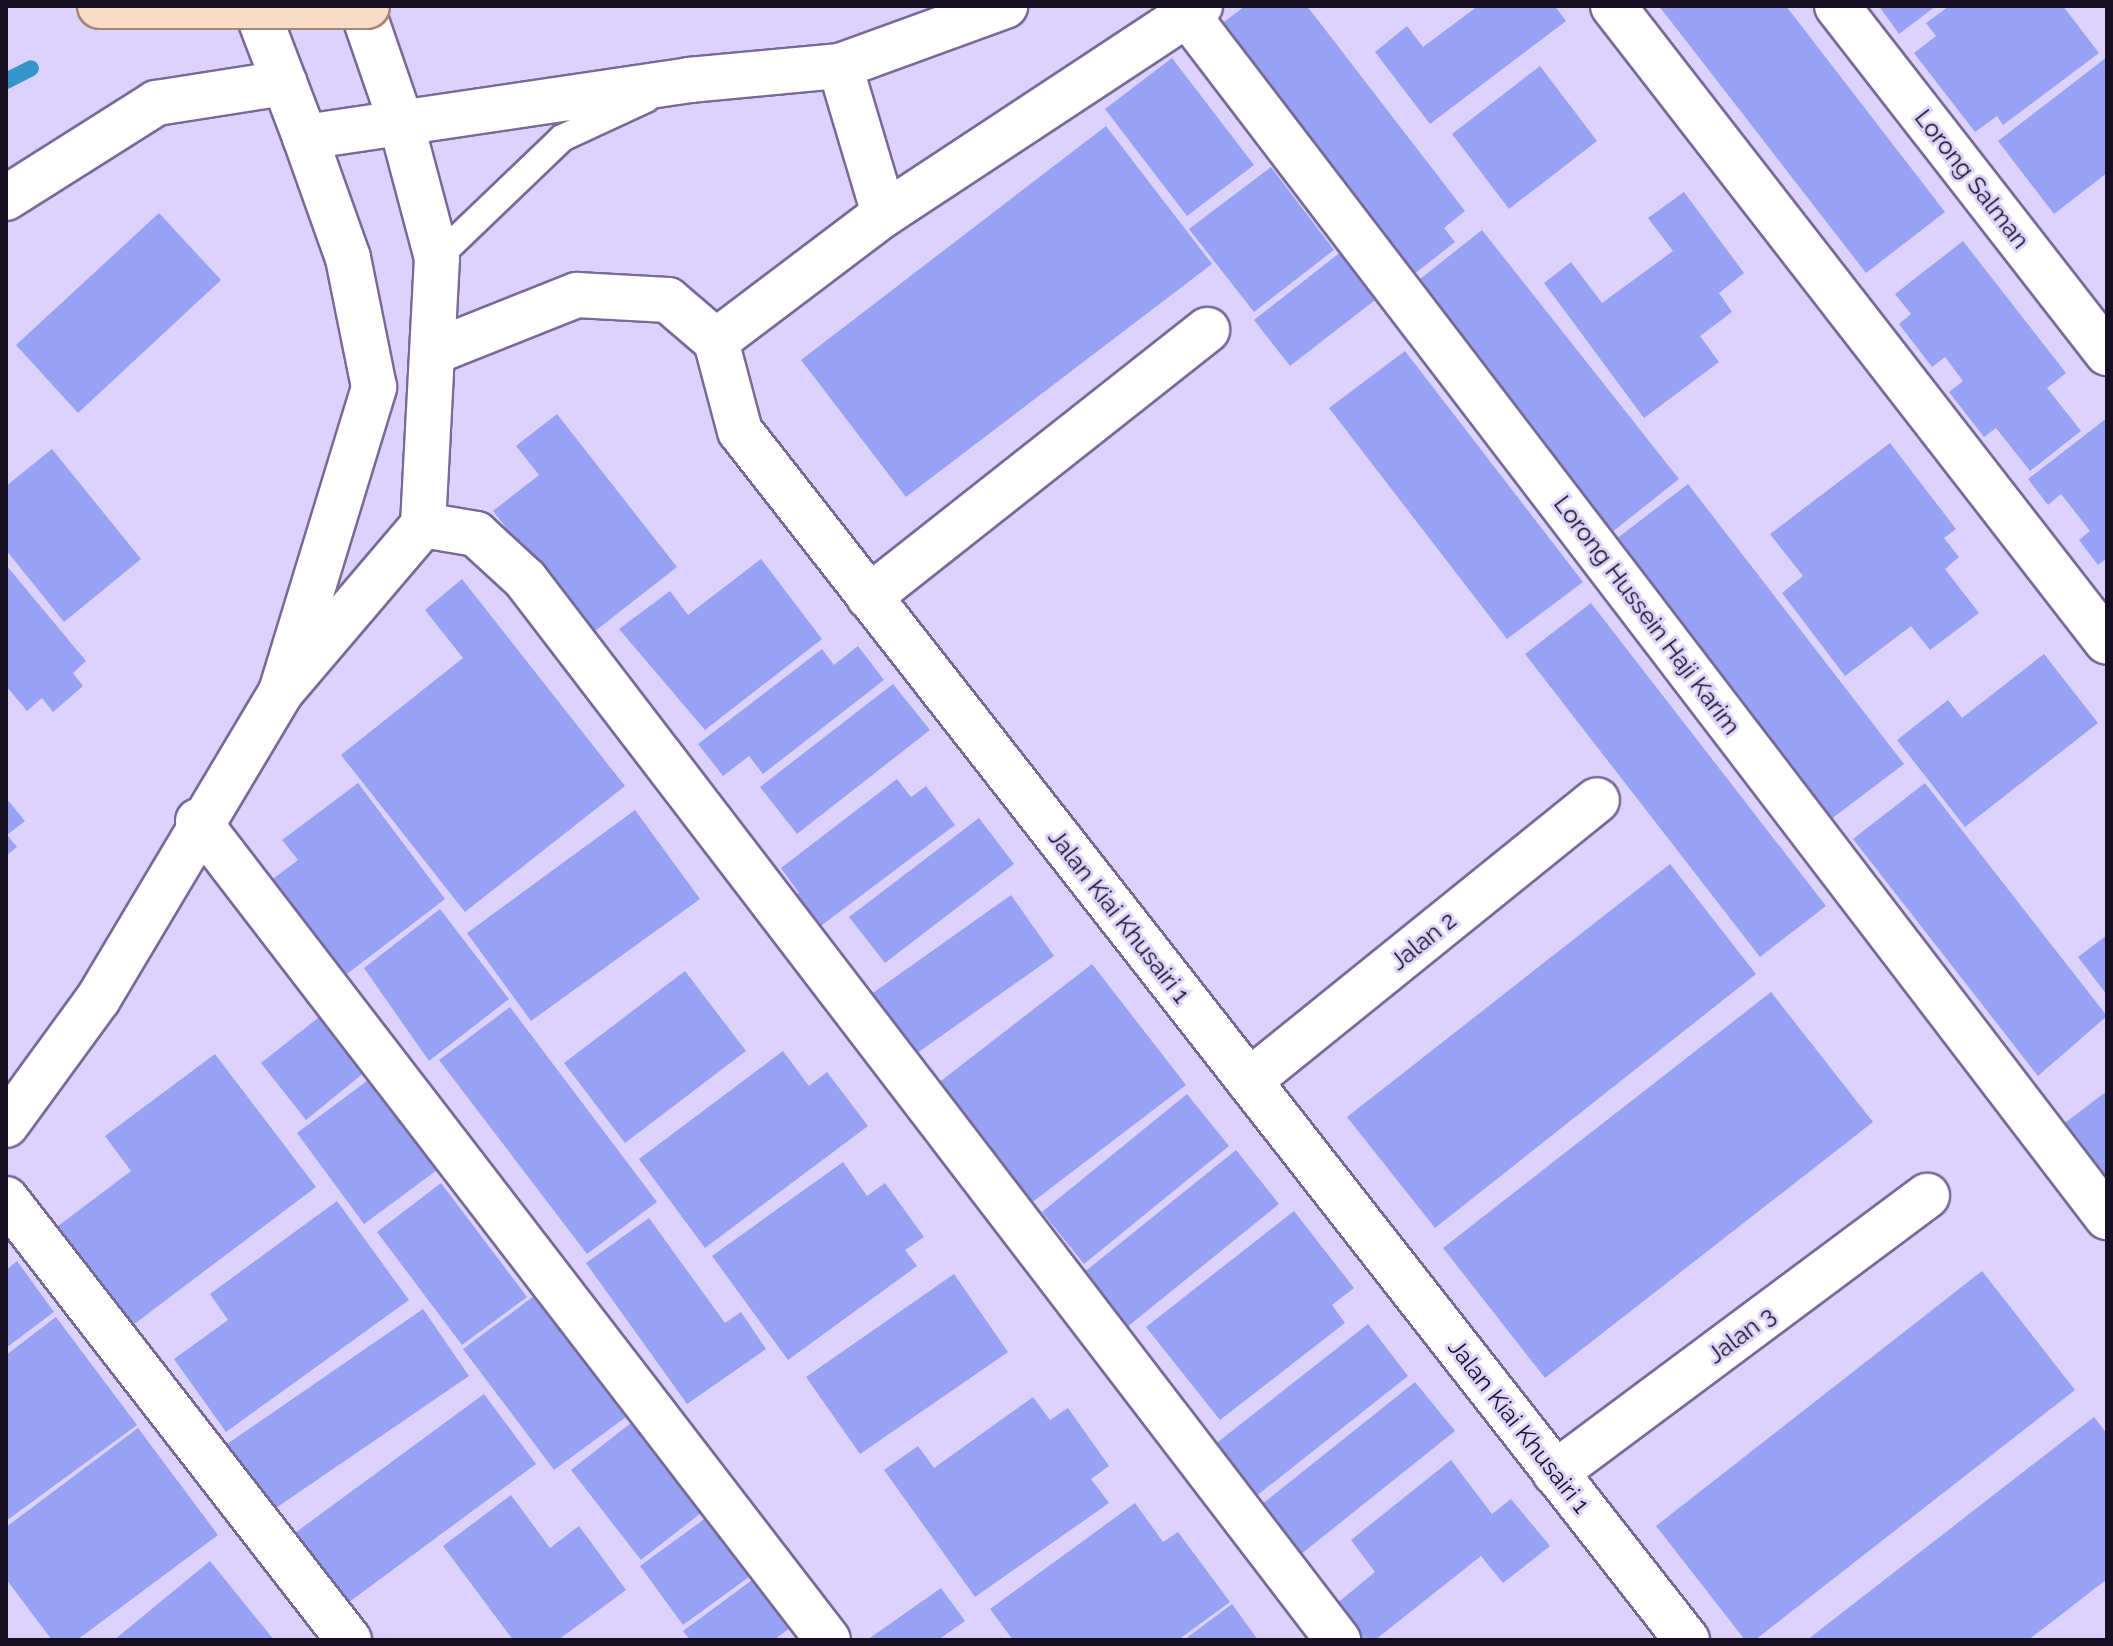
<!DOCTYPE html>
<html>
<head>
<meta charset="utf-8">
<style>
	body { margin:0 }
	#map { position:relative; width:2113px; height:1646px; overflow:hidden; background:#ddd2fb; font-family:Raleway,sans-serif }
	div>[style] { position:absolute }
	[style*='--x'] { left:calc(var(--x)*1px); top:calc(var(--y)*1px); width:calc(var(--w)*1px); rotate:calc(var(--a)*1deg) }
	.stream>* { height:16px; margin:-8px; padding:0 8px; transform-origin:8px; border-radius:8px; background:#3496cb }
	.building>* { inset:0; background:#97a2f4 }
	.roads { filter:drop-shadow(2px 0 #786a98) drop-shadow(-2px 0 #786a98) drop-shadow(0 2px #786a98) drop-shadow(0 -2px #786a98) }
	.service>* { height:26px; margin:-13px; padding:0 13px; transform-origin:13px; border-radius:13px; background:#fff }
	.minor>* { height:44px; margin:-22px; padding:0 22px; transform-origin:22px; border-radius:22px; background:#fff }
	.secondary>* { height:44px; margin:-22px; padding:0 22px; transform-origin:22px; border-radius:22px; background:#fff }
	.bridges { filter:drop-shadow(2px 0 #a58576) drop-shadow(-2px 0 #a58576) drop-shadow(0 2px #a58576) drop-shadow(0 -2px #a58576) }
	.primary-bridge>* { height:44px; margin:-22px; padding:0 22px; transform-origin:22px; border-radius:22px; background:#f8dcc8 }
	span { translate:-50% -50%; white-space:nowrap; text-align:center; line-height:1.15; -webkit-text-stroke:6px #ddd2fb; paint-order:stroke }
	.street-label { font-size:24px; color:#150f21 }
	.frame { position:absolute; inset:0; border:8px solid #150f21; pointer-events:none }
</style>
</head>
<body>
<div id="map">
	<div class="stream">
		<div style="--x:6;--y:81;--w:28;--a:-27"></div>
	</div>
	<div class="building">
		<div style="clip-path:polygon(1245px 6px,1307px 6px,1465px 211px,1444px 228px,1455px 242px,1413px 275px,1220px 25px)"></div>
		<div style="clip-path:polygon(1478px 6px,1555px 6px,1566px 21px,1430px 124px,1375px 52px,1407px 26px,1423px 47px)"></div>
		<div style="clip-path:polygon(1659px 6px,1786px 6px,1945px 212px,1866px 273px)"></div>
		<div style="clip-path:polygon(1879px 6px,1936px 6px,1899px 34px)"></div>
		<div style="clip-path:polygon(1949px 6px,2063px 6px,2099px 53px,2003px 125px,1997px 116px,1975px 132px,1914px 53px,1936px 36px,1926px 23px)"></div>
		<div style="clip-path:polygon(2107px 57px,2107px 173px,2054px 214px,1998px 141px)"></div>
		<div style="clip-path:polygon(1172px 58px,1254px 165px,1187px 216px,1105px 109px)"></div>
		<div style="clip-path:polygon(1540px 66px,1597px 141px,1509px 209px,1452px 134px)"></div>
		<div style="clip-path:polygon(1106px 126px,1212px 264px,906px 497px,801px 360px)"></div>
		<div style="clip-path:polygon(1271px 167px,1334px 250px,1254px 312px,1189px 229px)"></div>
		<div style="clip-path:polygon(1684px 192px,1744px 273px,1719px 293px,1732px 312px,1700px 336px,1719px 362px,1644px 418px,1544px 283px,1571px 262px,1602px 303px,1673px 251px,1648px 218px)"></div>
		<div style="clip-path:polygon(159px 213px,221px 280px,78px 413px,16px 345px)"></div>
		<div style="clip-path:polygon(1482px 230px,1679px 479px,1611px 533px,1415px 283px)"></div>
		<div style="clip-path:polygon(1963px 241px,2066px 373px,2047px 388px,2081px 431px,2030px 471px,1996px 428px,1984px 437px,1949px 392px,1963px 381px,1945px 357px,1932px 367px,1899px 324px,1911px 314px,1895px 294px)"></div>
		<div style="clip-path:polygon(1342px 251px,1379px 297px,1290px 366px,1254px 320px)"></div>
		<div style="clip-path:polygon(1405px 351px,1583px 582px,1507px 639px,1329px 408px)"></div>
		<div style="clip-path:polygon(557px 414px,677px 567px,590px 635px,493px 511px,539px 475px,516px 446px)"></div>
		<div style="clip-path:polygon(2107px 418px,2107px 558px,2098px 565px,2079px 540px,2090px 531px,2061px 494px,2048px 505px,2028px 479px)"></div>
		<div style="clip-path:polygon(1890px 443px,1956px 529px,1944px 538px,1959px 557px,1945px 569px,1979px 613px,1930px 650px,1911px 626px,1845px 676px,1782px 593px,1803px 576px,1770px 534px)"></div>
		<div style="clip-path:polygon(52px 449px,141px 559px,64px 622px,6px 550px,6px 486px)"></div>
		<div style="clip-path:polygon(1688px 484px,1904px 764px,1826px 823px,1611px 543px)"></div>
		<div style="clip-path:polygon(761px 559px,822px 639px,705px 730px,619px 629px,670px 591px,688px 615px)"></div>
		<div style="clip-path:polygon(6px 565px,86px 661px,73px 673px,83px 686px,53px 712px,42px 698px,27px 711px,6px 686px)"></div>
		<div style="clip-path:polygon(462px 579px,625px 786px,465px 912px,341px 755px,463px 658px,425px 610px)"></div>
		<div style="clip-path:polygon(1591px 603px,1826px 906px,1760px 957px,1525px 654px)"></div>
		<div style="clip-path:polygon(858px 646px,884px 680px,763px 774px,749px 756px,723px 776px,698px 744px,822px 649px,834px 665px)"></div>
		<div style="clip-path:polygon(2044px 654px,2098px 723px,1965px 827px,1897px 740px,1948px 700px,1962px 718px)"></div>
		<div style="clip-path:polygon(893px 684px,930px 730px,797px 834px,760px 787px)"></div>
		<div style="clip-path:polygon(897px 779px,911px 797px,926px 786px,955px 825px,810px 934px,786px 902px,799px 893px,781px 868px)"></div>
		<div style="clip-path:polygon(358px 783px,445px 899px,343px 977px,270px 881px,298px 860px,282px 840px)"></div>
		<div style="clip-path:polygon(1925px 783px,2107px 1016px,2038px 1076px,1853px 839px)"></div>
		<div style="clip-path:polygon(6px 798px,25px 821px,7px 835px,17px 847px,6px 856px)"></div>
		<div style="clip-path:polygon(635px 810px,700px 899px,531px 1021px,467px 933px)"></div>
		<div style="clip-path:polygon(979px 818px,1014px 864px,885px 963px,849px 917px)"></div>
		<div style="clip-path:polygon(1670px 864px,1756px 974px,1435px 1228px,1347px 1117px)"></div>
		<div style="clip-path:polygon(1011px 895px,1054px 956px,913px 1056px,870px 995px)"></div>
		<div style="clip-path:polygon(440px 909px,509px 999px,429px 1061px,364px 968px)"></div>
		<div style="clip-path:polygon(2107px 935px,2107px 995px,2078px 957px)"></div>
		<div style="clip-path:polygon(1092px 964px,1186px 1085px,1026px 1207px,933px 1087px)"></div>
		<div style="clip-path:polygon(685px 971px,746px 1051px,625px 1143px,564px 1063px)"></div>
		<div style="clip-path:polygon(1771px 992px,1873px 1122px,1545px 1378px,1443px 1248px)"></div>
		<div style="clip-path:polygon(338px 1002px,382px 1058px,306px 1120px,261px 1063px)"></div>
		<div style="clip-path:polygon(510px 1007px,657px 1202px,587px 1254px,439px 1060px)"></div>
		<div style="clip-path:polygon(783px 1051px,809px 1086px,827px 1072px,868px 1126px,705px 1248px,639px 1159px)"></div>
		<div style="clip-path:polygon(215px 1054px,316px 1187px,133px 1325px,58px 1226px,131px 1171px,105px 1136px)"></div>
		<div style="clip-path:polygon(371px 1078px,456px 1156px,364px 1224px,297px 1133px)"></div>
		<div style="clip-path:polygon(2107px 1091px,2107px 1183px,2062px 1125px)"></div>
		<div style="clip-path:polygon(1187px 1094px,1229px 1146px,1084px 1264px,1042px 1212px)"></div>
		<div style="clip-path:polygon(1236px 1150px,1279px 1204px,1121px 1332px,1077px 1278px)"></div>
		<div style="clip-path:polygon(843px 1162px,867px 1196px,885px 1183px,924px 1237px,905px 1250px,917px 1266px,788px 1360px,712px 1256px)"></div>
		<div style="clip-path:polygon(441px 1183px,527px 1297px,462px 1345px,377px 1232px)"></div>
		<div style="clip-path:polygon(337px 1201px,409px 1300px,226px 1432px,174px 1359px,228px 1320px,210px 1294px)"></div>
		<div style="clip-path:polygon(1294px 1211px,1354px 1288px,1332px 1305px,1345px 1323px,1220px 1420px,1146px 1327px)"></div>
		<div style="clip-path:polygon(649px 1218px,725px 1323px,741px 1312px,766px 1349px,687px 1404px,586px 1263px)"></div>
		<div style="clip-path:polygon(17px 1261px,54px 1312px,6px 1348px,6px 1270px)"></div>
		<div style="clip-path:polygon(1982px 1271px,2075px 1390px,1755px 1640px,1745px 1640px,1656px 1526px)"></div>
		<div style="clip-path:polygon(954px 1274px,1008px 1352px,860px 1454px,806px 1377px)"></div>
		<div style="clip-path:polygon(550px 1284px,641px 1406px,554px 1470px,463px 1349px)"></div>
		<div style="clip-path:polygon(423px 1309px,469px 1376px,273px 1510px,227px 1444px)"></div>
		<div style="clip-path:polygon(56px 1317px,137px 1425px,6px 1521px,6px 1355px)"></div>
		<div style="clip-path:polygon(1368px 1324px,1408px 1376px,1255px 1497px,1214px 1445px)"></div>
		<div style="clip-path:polygon(1415px 1382px,1455px 1431px,1300px 1555px,1261px 1505px)"></div>
		<div style="clip-path:polygon(484px 1394px,536px 1464px,337px 1611px,284px 1541px)"></div>
		<div style="clip-path:polygon(1033px 1397px,1050px 1420px,1068px 1408px,1109px 1466px,1091px 1479px,1109px 1503px,975px 1597px,884px 1470px,918px 1446px,934px 1468px)"></div>
		<div style="clip-path:polygon(650px 1408px,720px 1498px,641px 1560px,571px 1470px)"></div>
		<div style="clip-path:polygon(2094px 1417px,2107px 1434px,2107px 1579px,2057px 1618px,2028px 1640px,1807px 1640px)"></div>
		<div style="clip-path:polygon(138px 1428px,218px 1535px,77px 1640px,52px 1640px,6px 1579px,6px 1527px)"></div>
		<div style="clip-path:polygon(1451px 1460px,1492px 1514px,1511px 1499px,1550px 1546px,1503px 1583px,1481px 1556px,1375px 1640px,1363px 1640px,1335px 1605px,1375px 1572px,1351px 1540px)"></div>
		<div style="clip-path:polygon(511px 1495px,550px 1548px,579px 1526px,626px 1590px,558px 1640px,513px 1640px,443px 1546px)"></div>
		<div style="clip-path:polygon(1135px 1503px,1163px 1542px,1178px 1532px,1230px 1602px,1178px 1640px,1013px 1640px,990px 1609px)"></div>
		<div style="clip-path:polygon(721px 1507px,764px 1566px,683px 1625px,640px 1566px)"></div>
		<div style="clip-path:polygon(210px 1561px,274px 1640px,114px 1640px)"></div>
		<div style="clip-path:polygon(767px 1569px,803px 1618px,774px 1640px,690px 1640px,683px 1631px)"></div>
		<div style="clip-path:polygon(941px 1588px,965px 1621px,938px 1640px,867px 1640px)"></div>
		<div style="clip-path:polygon(1232px 1604px,1258px 1640px,1184px 1640px)"></div>
	</div>
	<div class="roads">
		<div class="service">
			<div style="--x:437;--y:258;--w:173;--a:-43.8"></div>
			<div style="--x:562;--y:138;--w:93;--a:-24.9"></div>
		</div>
		<div class="minor">
			<div style="--x:1200;--y:6;--w:378;--a:146.6"></div>
			<div style="--x:884;--y:214;--w:211;--a:142.9"></div>
			<div style="--x:716;--y:341;--w:93;--a:75.1"></div>
			<div style="--x:740;--y:431;--w:1536;--a:51.93"></div>
			<div style="--x:1613;--y:6;--w:805;--a:52.16"></div>
			<div style="--x:1837;--y:6;--w:440;--a:52.1"></div>
			<div style="--x:1186;--y:13;--w:1516;--a:52.59"></div>
			<div style="--x:840;--y:66;--w:154;--a:73.4"></div>
			<div style="--x:6;--y:198;--w:178;--a:-32.3"></div>
			<div style="--x:156;--y:103;--w:130;--a:-8.9"></div>
			<div style="--x:436;--y:351;--w:152;--a:-21.7"></div>
			<div style="--x:577;--y:295;--w:91;--a:3.1"></div>
			<div style="--x:668;--y:300;--w:63;--a:40.5"></div>
			<div style="--x:423;--y:525;--w:54;--a:9.6"></div>
			<div style="--x:476;--y:534;--w:67;--a:42.6"></div>
			<div style="--x:525;--y:579;--w:1337;--a:52.54"></div>
			<div style="--x:869;--y:597;--w:431;--a:-38.3"></div>
			<div style="--x:281;--y:692;--w:319;--a:-73"></div>
			<div style="--x:374;--y:387;--w:132;--a:-101.4"></div>
			<div style="--x:348;--y:258;--w:128;--a:-109.6"></div>
			<div style="--x:305;--y:137;--w:388;--a:-8.4"></div>
			<div style="--x:689;--y:80;--w:152;--a:-5.3"></div>
			<div style="--x:840;--y:66;--w:176;--a:-20"></div>
			<div style="--x:198;--y:821;--w:1033;--a:52.43"></div>
			<div style="--x:1249;--y:1081;--w:447;--a:-38.9"></div>
			<div style="--x:6;--y:1125;--w:156;--a:-53.9"></div>
			<div style="--x:98;--y:999;--w:357;--a:-59.2"></div>
			<div style="--x:281;--y:692;--w:219;--a:-49.6"></div>
			<div style="--x:423;--y:525;--w:267;--a:-87"></div>
			<div style="--x:437;--y:258;--w:144;--a:-104.9"></div>
			<div style="--x:6;--y:1199;--w:559;--a:52.13"></div>
			<div style="--x:1555;--y:1473;--w:464;--a:-36.7"></div>
		</div>
		<div class="secondary">
			<div style="--x:255;--y:6;--w:140;--a:69.1"></div>
			<div style="--x:361;--y:6;--w:120;--a:71"></div>
		</div>
	</div>
	<div class="bridges">
		<div class="primary-bridge">
			<div style="--x:100;--y:6;--w:267;--a:0"></div>
		</div>
	</div>
	<div class="street-label">
		<span style="left:1972px;top:179px;rotate:52deg">Lorong Salman</span>
		<span style="left:1647px;top:615px;rotate:53deg">Lorong Hussein Haji Karim</span>
		<span style="left:1119px;top:916px;rotate:52deg">Jalan Kiai Khusairi 1</span>
		<span style="left:1423px;top:941px;rotate:-39deg">Jalan 2</span>
		<span style="left:1741px;top:1335px;rotate:-37deg">Jalan 3</span>
		<span style="left:1519px;top:1426px;rotate:52deg">Jalan Kiai Khusairi 1</span>
	</div>
	<div class="frame"></div>
</div>
</body>
</html>
